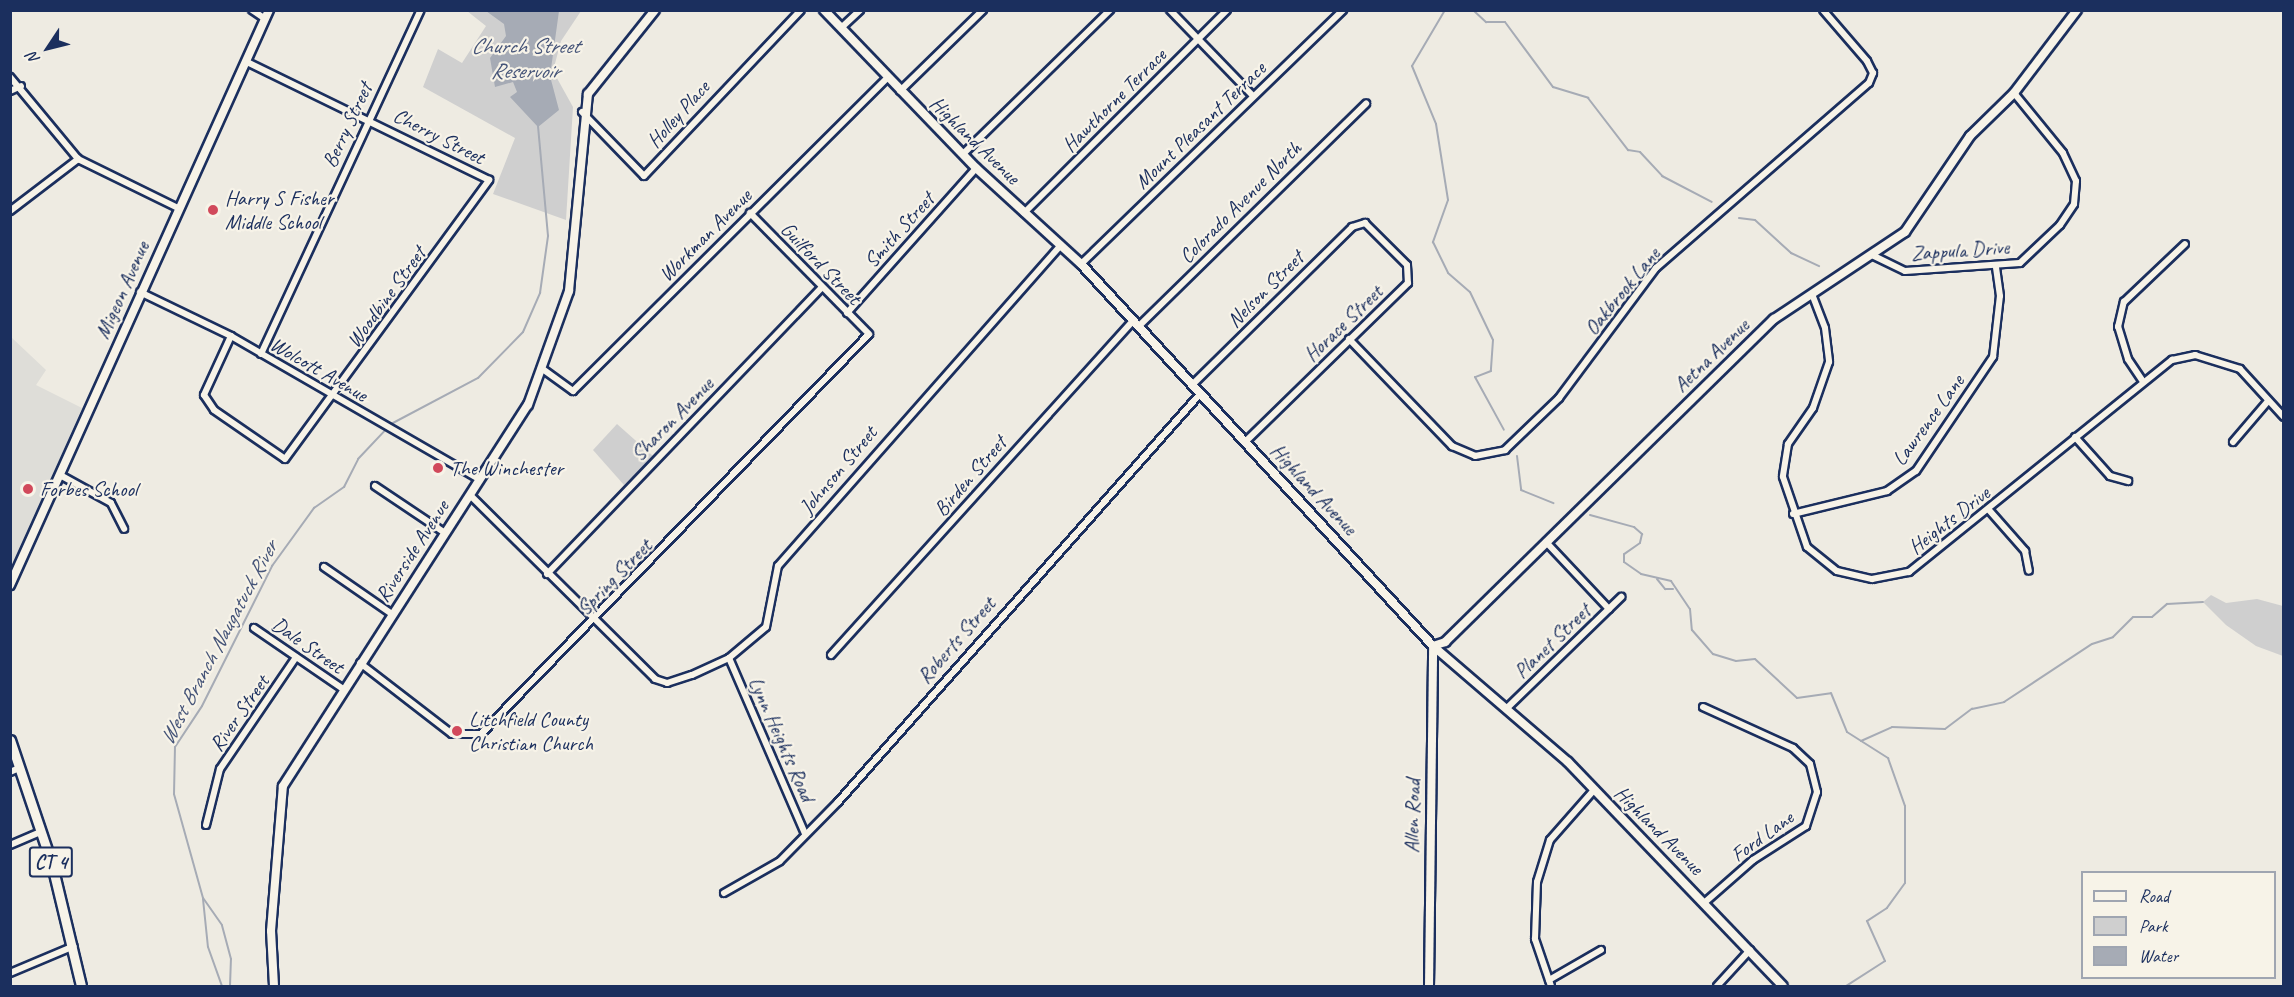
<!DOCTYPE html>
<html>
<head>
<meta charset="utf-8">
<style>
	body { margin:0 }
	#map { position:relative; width:2294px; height:997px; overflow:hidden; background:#eeebe2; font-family:Caveat,sans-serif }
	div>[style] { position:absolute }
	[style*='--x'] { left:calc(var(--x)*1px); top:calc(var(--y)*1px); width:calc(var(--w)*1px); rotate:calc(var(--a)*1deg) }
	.built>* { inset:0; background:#deddd8 }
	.green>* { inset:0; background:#cfcfcf }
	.water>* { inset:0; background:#a6abb5 }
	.stream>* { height:2px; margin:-1px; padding:0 1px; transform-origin:1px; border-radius:1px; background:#a6abb5 }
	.roads { filter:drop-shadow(2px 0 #1b2f5e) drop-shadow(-2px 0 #1b2f5e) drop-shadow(0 2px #1b2f5e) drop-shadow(0 -2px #1b2f5e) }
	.minor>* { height:6px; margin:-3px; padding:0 3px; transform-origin:3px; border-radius:3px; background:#f7f3e8 }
	.tertiary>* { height:8px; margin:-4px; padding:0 4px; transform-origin:4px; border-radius:4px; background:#f7f3e8 }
	.secondary>* { height:8px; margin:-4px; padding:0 4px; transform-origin:4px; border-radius:4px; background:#f7f3e8 }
	.primary>* { height:9px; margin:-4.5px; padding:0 4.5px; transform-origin:4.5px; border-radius:4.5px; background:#f7f3e8 }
	.dots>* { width:16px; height:16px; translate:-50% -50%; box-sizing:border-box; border:3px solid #f7f3e8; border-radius:50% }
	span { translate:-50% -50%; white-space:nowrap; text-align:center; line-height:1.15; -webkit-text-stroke:4.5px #f7f3e8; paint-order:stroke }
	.shield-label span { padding:2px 4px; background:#f7f3e8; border:2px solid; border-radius:4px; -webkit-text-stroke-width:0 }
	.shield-label { font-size:20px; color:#1b2f5e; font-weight:700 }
	.street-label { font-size:21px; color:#1b2f5e }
	.poi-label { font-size:21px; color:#1b2f5e }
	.left { translate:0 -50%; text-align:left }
	.water-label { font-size:22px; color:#455478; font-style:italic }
	.frame { position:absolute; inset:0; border:12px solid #1b2f5e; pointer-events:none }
	.legend { position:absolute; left:2081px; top:871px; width:195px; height:108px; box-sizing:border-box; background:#f7f3e8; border:2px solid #9fa5b1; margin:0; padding:8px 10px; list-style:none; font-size:18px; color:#1b2f5e }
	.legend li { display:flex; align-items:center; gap:12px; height:30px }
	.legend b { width:30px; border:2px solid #9fa5b1 }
	.north { position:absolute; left:18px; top:18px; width:60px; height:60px; -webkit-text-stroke:4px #f7f3e8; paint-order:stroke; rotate:235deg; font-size:16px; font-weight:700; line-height:24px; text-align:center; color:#1b2f5e }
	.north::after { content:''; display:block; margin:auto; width:21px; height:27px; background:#1b2f5e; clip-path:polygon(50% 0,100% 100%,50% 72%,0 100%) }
</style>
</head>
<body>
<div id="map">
	<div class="built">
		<div style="clip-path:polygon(11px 337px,46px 370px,36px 385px,82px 408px,11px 569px)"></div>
	</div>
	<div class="green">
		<div style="clip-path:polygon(467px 11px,581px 11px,561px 41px,553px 71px,573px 107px,566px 220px,493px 194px,515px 138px,423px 87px,438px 49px,462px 63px,486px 26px)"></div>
		<div style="clip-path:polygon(617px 424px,653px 456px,624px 485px,593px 450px)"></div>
		<div style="clip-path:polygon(2211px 595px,2226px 603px,2257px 599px,2283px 606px,2283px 656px,2256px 646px,2226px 625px,2203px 602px)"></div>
	</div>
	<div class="water">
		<div style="clip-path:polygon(486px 11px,559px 11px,550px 76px,559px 110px,538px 127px,510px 97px,517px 92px,513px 82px,495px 87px,490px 58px,506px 36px,504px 24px)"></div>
	</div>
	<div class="stream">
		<div style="--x:1445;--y:10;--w:65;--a:120.5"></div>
		<div style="--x:1412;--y:66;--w:63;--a:67.5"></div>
		<div style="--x:1436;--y:124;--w:77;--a:81"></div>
		<div style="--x:1448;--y:200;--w:45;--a:109.7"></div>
		<div style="--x:1433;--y:242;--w:34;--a:64"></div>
		<div style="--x:1448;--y:273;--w:29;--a:41"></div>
		<div style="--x:1470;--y:292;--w:53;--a:64.4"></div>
		<div style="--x:1493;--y:340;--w:31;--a:94"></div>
		<div style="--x:1491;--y:371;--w:17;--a:159"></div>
		<div style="--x:1475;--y:377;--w:60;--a:61.3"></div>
		<div style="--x:1473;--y:10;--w:18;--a:43"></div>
		<div style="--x:1486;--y:22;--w:19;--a:0"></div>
		<div style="--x:1505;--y:22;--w:81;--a:53.6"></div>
		<div style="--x:1553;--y:87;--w:37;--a:17"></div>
		<div style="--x:1588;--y:98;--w:66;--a:52.4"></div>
		<div style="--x:1628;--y:150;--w:12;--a:9"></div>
		<div style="--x:1640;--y:152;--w:33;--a:47"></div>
		<div style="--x:1662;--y:176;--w:56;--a:27.5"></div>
		<div style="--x:1739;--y:218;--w:16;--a:7"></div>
		<div style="--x:1755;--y:220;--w:49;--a:42.5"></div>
		<div style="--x:1791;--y:253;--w:31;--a:25"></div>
		<div style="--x:1517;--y:456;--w:34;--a:83"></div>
		<div style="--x:1521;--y:490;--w:35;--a:22"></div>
		<div style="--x:1590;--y:515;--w:46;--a:15.3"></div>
		<div style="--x:1634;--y:527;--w:11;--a:41"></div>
		<div style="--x:1642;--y:534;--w:9;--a:103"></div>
		<div style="--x:1640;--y:543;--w:19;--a:145"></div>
		<div style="--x:1624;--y:554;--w:8;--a:90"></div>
		<div style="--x:1624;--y:562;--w:21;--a:35"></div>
		<div style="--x:1641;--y:574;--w:31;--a:13"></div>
		<div style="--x:1671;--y:581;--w:34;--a:56"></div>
		<div style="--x:1690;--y:609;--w:21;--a:85"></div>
		<div style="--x:1692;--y:630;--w:32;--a:49"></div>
		<div style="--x:1713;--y:654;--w:24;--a:17"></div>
		<div style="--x:1736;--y:661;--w:19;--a:-6"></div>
		<div style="--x:1755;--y:659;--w:57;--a:42.9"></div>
		<div style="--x:1797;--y:698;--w:34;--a:-8"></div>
		<div style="--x:1831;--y:693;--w:42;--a:67.7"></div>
		<div style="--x:1847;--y:732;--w:49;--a:32.4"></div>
		<div style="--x:1888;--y:758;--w:51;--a:70.5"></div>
		<div style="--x:1905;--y:806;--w:77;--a:90"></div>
		<div style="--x:1905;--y:883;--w:31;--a:126"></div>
		<div style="--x:1887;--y:908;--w:24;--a:147"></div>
		<div style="--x:1867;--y:921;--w:44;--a:65.8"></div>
		<div style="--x:1885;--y:961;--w:46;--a:147.3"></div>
		<div style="--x:1657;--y:579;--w:13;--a:51"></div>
		<div style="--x:1665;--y:589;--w:8;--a:0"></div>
		<div style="--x:1861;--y:741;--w:34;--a:-24"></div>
		<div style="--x:1892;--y:727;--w:53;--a:2.2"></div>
		<div style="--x:1945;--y:729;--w:34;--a:-37"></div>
		<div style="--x:1972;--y:709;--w:33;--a:-12"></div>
		<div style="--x:2004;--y:702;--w:105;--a:-33.4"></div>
		<div style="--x:2092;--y:644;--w:22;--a:-18"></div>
		<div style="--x:2113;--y:637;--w:28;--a:-45"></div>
		<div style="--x:2133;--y:617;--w:19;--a:0"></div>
		<div style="--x:2152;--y:617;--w:20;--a:-41"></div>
		<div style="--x:2167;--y:604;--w:36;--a:-3"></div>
		<div style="--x:203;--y:899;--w:48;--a:84.1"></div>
		<div style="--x:208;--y:947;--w:41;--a:70.3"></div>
		<div style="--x:230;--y:986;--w:27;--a:-88"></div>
		<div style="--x:231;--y:959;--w:35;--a:-105"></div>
		<div style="--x:222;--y:925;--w:33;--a:-125"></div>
		<div style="--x:203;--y:898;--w:108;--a:-105.6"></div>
		<div style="--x:174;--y:794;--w:47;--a:-88.8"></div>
		<div style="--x:175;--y:747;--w:49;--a:-56.6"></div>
		<div style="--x:202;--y:706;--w:157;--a:-63.4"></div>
		<div style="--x:272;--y:566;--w:72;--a:-54.1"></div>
		<div style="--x:314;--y:508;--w:37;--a:-35"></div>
		<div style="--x:344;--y:487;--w:31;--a:-63"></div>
		<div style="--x:358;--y:459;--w:48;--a:-46.7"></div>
		<div style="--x:391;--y:424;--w:98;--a:-27.9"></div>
		<div style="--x:478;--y:378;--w:64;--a:-45.6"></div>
		<div style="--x:523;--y:332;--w:43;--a:-66.4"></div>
		<div style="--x:540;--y:293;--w:58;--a:-82"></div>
		<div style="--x:548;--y:236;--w:110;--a:-95.2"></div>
	</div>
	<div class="roads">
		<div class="minor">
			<div style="--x:252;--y:10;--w:14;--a:34"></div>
			<div style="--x:1170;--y:10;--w:118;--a:46"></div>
			<div style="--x:841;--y:28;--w:26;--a:-43"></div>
			<div style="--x:10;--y:77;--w:107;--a:50.3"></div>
			<div style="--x:78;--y:159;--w:111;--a:26.1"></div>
			<div style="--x:10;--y:91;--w:12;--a:-24"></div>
			<div style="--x:900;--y:91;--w:116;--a:-44.3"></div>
			<div style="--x:582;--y:112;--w:89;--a:45.9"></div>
			<div style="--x:644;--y:176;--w:228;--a:-46.6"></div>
			<div style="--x:963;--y:154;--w:206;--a:-44.4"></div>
			<div style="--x:10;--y:211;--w:86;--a:-37.4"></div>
			<div style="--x:1024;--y:213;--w:287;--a:-45"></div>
			<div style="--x:1874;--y:256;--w:34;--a:26"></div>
			<div style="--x:1905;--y:271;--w:115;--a:-4"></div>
			<div style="--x:2020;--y:263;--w:55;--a:-43.5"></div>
			<div style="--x:2060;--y:225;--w:25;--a:-56"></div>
			<div style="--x:2074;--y:204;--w:23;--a:-85"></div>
			<div style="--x:2076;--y:181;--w:31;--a:-115"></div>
			<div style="--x:2063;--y:153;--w:77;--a:-129.2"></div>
			<div style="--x:1081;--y:264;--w:365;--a:-44.1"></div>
			<div style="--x:140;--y:292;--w:101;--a:25.8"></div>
			<div style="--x:231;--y:336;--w:286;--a:30"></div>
			<div style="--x:1812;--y:294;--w:36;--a:69"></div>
			<div style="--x:1825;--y:328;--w:34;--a:83"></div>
			<div style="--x:1829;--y:362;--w:49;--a:109.2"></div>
			<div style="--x:1813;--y:408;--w:44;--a:124.8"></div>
			<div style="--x:1788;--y:444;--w:33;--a:99"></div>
			<div style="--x:1783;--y:477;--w:74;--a:71.1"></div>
			<div style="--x:1807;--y:547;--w:38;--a:39"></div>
			<div style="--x:1837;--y:571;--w:36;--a:13"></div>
			<div style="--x:1872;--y:579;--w:38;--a:-11"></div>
			<div style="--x:1909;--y:572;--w:338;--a:-38.9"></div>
			<div style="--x:2172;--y:360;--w:24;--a:-12"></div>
			<div style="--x:2195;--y:355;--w:47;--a:17.3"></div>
			<div style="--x:2240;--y:369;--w:65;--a:47.5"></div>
			<div style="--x:847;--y:313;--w:194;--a:-48.3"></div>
			<div style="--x:1139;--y:326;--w:318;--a:-44.4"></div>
			<div style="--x:231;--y:336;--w:65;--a:114.6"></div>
			<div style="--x:204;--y:395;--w:18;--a:56"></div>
			<div style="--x:214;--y:410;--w:86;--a:34.6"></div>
			<div style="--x:285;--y:459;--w:346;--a:-53.8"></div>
			<div style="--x:489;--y:180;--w:271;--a:-154"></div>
			<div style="--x:1349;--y:339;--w:149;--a:46.1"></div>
			<div style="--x:1452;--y:446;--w:25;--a:23"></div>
			<div style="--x:1475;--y:456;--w:31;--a:-11"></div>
			<div style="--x:1505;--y:450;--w:75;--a:-43.9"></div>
			<div style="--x:1559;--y:398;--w:162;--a:-53.3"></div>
			<div style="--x:1656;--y:268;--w:282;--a:-41"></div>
			<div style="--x:1869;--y:83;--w:11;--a:-68"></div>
			<div style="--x:1873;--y:73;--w:13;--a:-117"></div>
			<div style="--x:1867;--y:61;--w:67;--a:-130.8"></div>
			<div style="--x:261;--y:354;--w:379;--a:-65.1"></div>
			<div style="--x:544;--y:370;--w:36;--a:36"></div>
			<div style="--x:573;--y:391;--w:443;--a:-44.9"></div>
			<div style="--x:2142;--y:380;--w:25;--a:-124"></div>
			<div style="--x:2128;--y:359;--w:34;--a:-107"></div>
			<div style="--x:2118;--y:327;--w:26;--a:-77"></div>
			<div style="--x:2124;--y:302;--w:84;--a:-43.6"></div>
			<div style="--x:1192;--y:385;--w:225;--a:-44.6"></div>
			<div style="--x:1352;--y:227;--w:14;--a:-17"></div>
			<div style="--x:1365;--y:223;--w:59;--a:45"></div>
			<div style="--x:1407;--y:265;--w:18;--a:87"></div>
			<div style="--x:1408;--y:283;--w:228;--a:135.7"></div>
			<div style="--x:2075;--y:437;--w:52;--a:48.1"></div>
			<div style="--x:2110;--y:476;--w:19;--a:16"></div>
			<div style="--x:2233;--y:442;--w:54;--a:-49.5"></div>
			<div style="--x:60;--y:475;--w:58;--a:28.8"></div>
			<div style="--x:111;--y:503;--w:29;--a:63"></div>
			<div style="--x:375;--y:486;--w:84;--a:33.9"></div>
			<div style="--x:470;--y:495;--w:261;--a:44.8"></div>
			<div style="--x:655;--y:679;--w:13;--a:18"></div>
			<div style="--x:667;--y:683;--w:26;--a:-18"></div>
			<div style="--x:692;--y:675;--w:41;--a:-24.7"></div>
			<div style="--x:729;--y:658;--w:48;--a:-40"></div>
			<div style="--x:766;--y:627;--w:62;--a:-78.9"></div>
			<div style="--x:778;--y:566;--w:427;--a:-48.6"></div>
			<div style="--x:1989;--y:510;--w:55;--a:48.7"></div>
			<div style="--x:2025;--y:551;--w:20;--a:79"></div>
			<div style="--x:1793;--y:514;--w:97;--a:-13.7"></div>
			<div style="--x:1887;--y:491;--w:35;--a:-35"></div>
			<div style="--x:1916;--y:471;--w:138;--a:-56"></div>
			<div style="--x:1993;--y:357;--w:61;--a:-83.5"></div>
			<div style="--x:2000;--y:296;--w:30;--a:-98"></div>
			<div style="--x:1546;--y:542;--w:92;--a:46.8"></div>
			<div style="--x:324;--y:567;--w:83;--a:34.7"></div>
			<div style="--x:547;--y:574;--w:396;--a:-46.2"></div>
			<div style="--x:254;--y:628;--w:108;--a:34.4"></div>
			<div style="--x:831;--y:655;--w:452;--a:-47.9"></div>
			<div style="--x:729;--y:658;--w:192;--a:66.6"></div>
			<div style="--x:360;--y:663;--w:116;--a:37.7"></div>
			<div style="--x:452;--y:734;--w:29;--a:0"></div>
			<div style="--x:481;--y:734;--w:557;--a:-45.87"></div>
			<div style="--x:869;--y:334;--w:170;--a:-134.5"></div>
			<div style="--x:1703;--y:707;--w:99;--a:24.5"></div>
			<div style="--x:1793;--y:748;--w:23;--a:43"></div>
			<div style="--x:1810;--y:764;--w:29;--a:76"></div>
			<div style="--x:1817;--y:792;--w:36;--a:108"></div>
			<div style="--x:1806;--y:826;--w:63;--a:147.3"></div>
			<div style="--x:1753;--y:860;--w:64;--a:138.8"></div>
			<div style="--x:1506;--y:709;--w:161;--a:-44.2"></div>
			<div style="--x:10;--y:772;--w:10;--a:-24"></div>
			<div style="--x:206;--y:825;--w:58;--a:-76"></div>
			<div style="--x:220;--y:769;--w:135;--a:-55.8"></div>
			<div style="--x:10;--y:845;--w:33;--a:-23"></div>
			<div style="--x:724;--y:893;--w:64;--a:-29.7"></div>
			<div style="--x:780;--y:861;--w:83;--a:-45.5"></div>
			<div style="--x:838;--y:802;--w:545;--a:-48.42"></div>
			<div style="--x:10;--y:973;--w:69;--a:-22.9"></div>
			<div style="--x:1549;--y:980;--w:60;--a:-30"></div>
			<div style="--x:1551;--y:986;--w:50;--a:-108.8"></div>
			<div style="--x:1535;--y:939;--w:57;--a:-88"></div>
			<div style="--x:1537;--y:882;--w:44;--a:-72.8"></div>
			<div style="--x:1550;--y:840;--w:67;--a:-48.7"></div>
			<div style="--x:1717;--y:986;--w:49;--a:-47.5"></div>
		</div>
		<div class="tertiary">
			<div style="--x:824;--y:10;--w:219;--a:46.1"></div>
			<div style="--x:976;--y:168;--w:142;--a:42.4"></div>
			<div style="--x:1081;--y:264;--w:519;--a:47.34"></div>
			<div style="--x:1433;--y:646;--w:178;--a:40.7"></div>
			<div style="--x:1568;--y:762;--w:310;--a:46.2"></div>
			<div style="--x:1433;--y:646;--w:13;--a:-18"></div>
			<div style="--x:1445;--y:642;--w:461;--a:-44.5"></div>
			<div style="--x:1774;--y:319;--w:157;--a:-33.6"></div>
			<div style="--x:1905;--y:232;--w:116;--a:-55.9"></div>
			<div style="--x:1970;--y:136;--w:62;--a:-44.3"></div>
			<div style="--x:2014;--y:93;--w:104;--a:-52.8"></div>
			<div style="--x:274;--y:986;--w:55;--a:-93.1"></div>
			<div style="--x:271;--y:931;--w:145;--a:-85.3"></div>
			<div style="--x:283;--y:786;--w:453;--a:-57.3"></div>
			<div style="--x:528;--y:405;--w:121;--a:-70.2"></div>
			<div style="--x:569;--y:291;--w:198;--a:-84.5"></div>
			<div style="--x:588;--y:94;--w:107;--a:-51.4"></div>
			<div style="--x:1429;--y:986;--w:340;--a:-89.3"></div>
		</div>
		<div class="secondary">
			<div style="--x:10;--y:585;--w:631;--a:-65.75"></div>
		</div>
		<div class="primary">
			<div style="--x:10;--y:740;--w:132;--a:71.4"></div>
			<div style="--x:52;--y:865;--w:124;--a:76.5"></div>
		</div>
	</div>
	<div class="dots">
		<div style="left:213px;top:210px;background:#d1495b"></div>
		<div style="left:438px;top:468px;background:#d1495b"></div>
		<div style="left:28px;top:489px;background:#d1495b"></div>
		<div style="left:457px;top:731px;background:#d1495b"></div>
	</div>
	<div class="shield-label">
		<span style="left:51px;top:862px">CT 4</span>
	</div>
	<div class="street-label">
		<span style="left:1114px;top:100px;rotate:-45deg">Hawthorne Terrace</span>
		<span style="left:678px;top:114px;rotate:-48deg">Holley Place</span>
		<span style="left:347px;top:125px;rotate:-65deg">Berry Street</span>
		<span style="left:1200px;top:125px;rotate:-44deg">Mount Pleasant Terrace</span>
		<span style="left:439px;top:136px;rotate:27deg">Cherry Street</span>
		<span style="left:975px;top:140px;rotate:44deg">Highland Avenue</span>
		<span style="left:1240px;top:202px;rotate:-45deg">Colorado Avenue North</span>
		<span style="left:899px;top:230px;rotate:-48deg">Smith Street</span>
		<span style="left:705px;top:235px;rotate:-45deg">Workman Avenue</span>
		<span style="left:1960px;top:250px;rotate:-4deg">Zappula Drive</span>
		<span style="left:821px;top:263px;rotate:46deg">Guilford Street</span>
		<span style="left:1265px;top:289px;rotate:-45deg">Nelson Street</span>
		<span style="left:122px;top:290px;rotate:-66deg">Migeon Avenue</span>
		<span style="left:1622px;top:291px;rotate:-51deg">Oakbrook Lane</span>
		<span style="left:386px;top:297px;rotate:-54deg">Woodbine Street</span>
		<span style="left:1343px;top:323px;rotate:-44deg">Horace Street</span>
		<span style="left:1711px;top:355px;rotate:-44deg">Aetna Avenue</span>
		<span style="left:319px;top:369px;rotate:30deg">Wolcott Avenue</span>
		<span style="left:672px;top:419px;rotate:-46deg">Sharon Avenue</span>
		<span style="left:1928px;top:420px;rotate:-54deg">Lawrence Lane</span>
		<span style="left:838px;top:470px;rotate:-50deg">Johnson Street</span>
		<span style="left:970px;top:476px;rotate:-49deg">Birden Street</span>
		<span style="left:1314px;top:489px;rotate:47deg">Highland Avenue</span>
		<span style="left:1949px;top:520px;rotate:-38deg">Heights Drive</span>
		<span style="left:412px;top:551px;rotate:-57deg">Riverside Avenue</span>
		<span style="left:614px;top:577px;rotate:-46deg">Spring Street</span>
		<span style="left:956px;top:640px;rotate:-49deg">Roberts Street</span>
		<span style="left:1552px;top:641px;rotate:-44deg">Planet Street</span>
		<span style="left:308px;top:645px;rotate:35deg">Dale Street</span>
		<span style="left:239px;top:713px;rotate:-55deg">River Street</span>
		<span style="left:782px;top:739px;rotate:66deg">Lynn Heights Road</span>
		<span style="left:1412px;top:816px;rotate:-89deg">Allen Road</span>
		<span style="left:1659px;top:830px;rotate:45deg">Highland Avenue</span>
		<span style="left:1762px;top:836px;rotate:-36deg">Ford Lane</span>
	</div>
	<div class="poi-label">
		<span class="left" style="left:225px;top:210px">Harry S Fisher<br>Middle School</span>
		<span class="left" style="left:450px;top:468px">The Winchester</span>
		<span class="left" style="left:40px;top:489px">Forbes School</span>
		<span class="left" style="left:469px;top:731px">Litchfield County<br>Christian Church</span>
	</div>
	<div class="water-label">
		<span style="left:525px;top:59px">Church Street<br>Reservoir</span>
		<span style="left:219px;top:643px;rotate:-62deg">West Branch Naugatuck River</span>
	</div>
	<div class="frame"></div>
	<ul class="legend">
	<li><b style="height:8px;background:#f7f3e8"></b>Road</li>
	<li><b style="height:16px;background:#cfcfcf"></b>Park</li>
	<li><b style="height:16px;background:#a6abb5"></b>Water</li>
	</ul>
	<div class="north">N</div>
</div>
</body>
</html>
